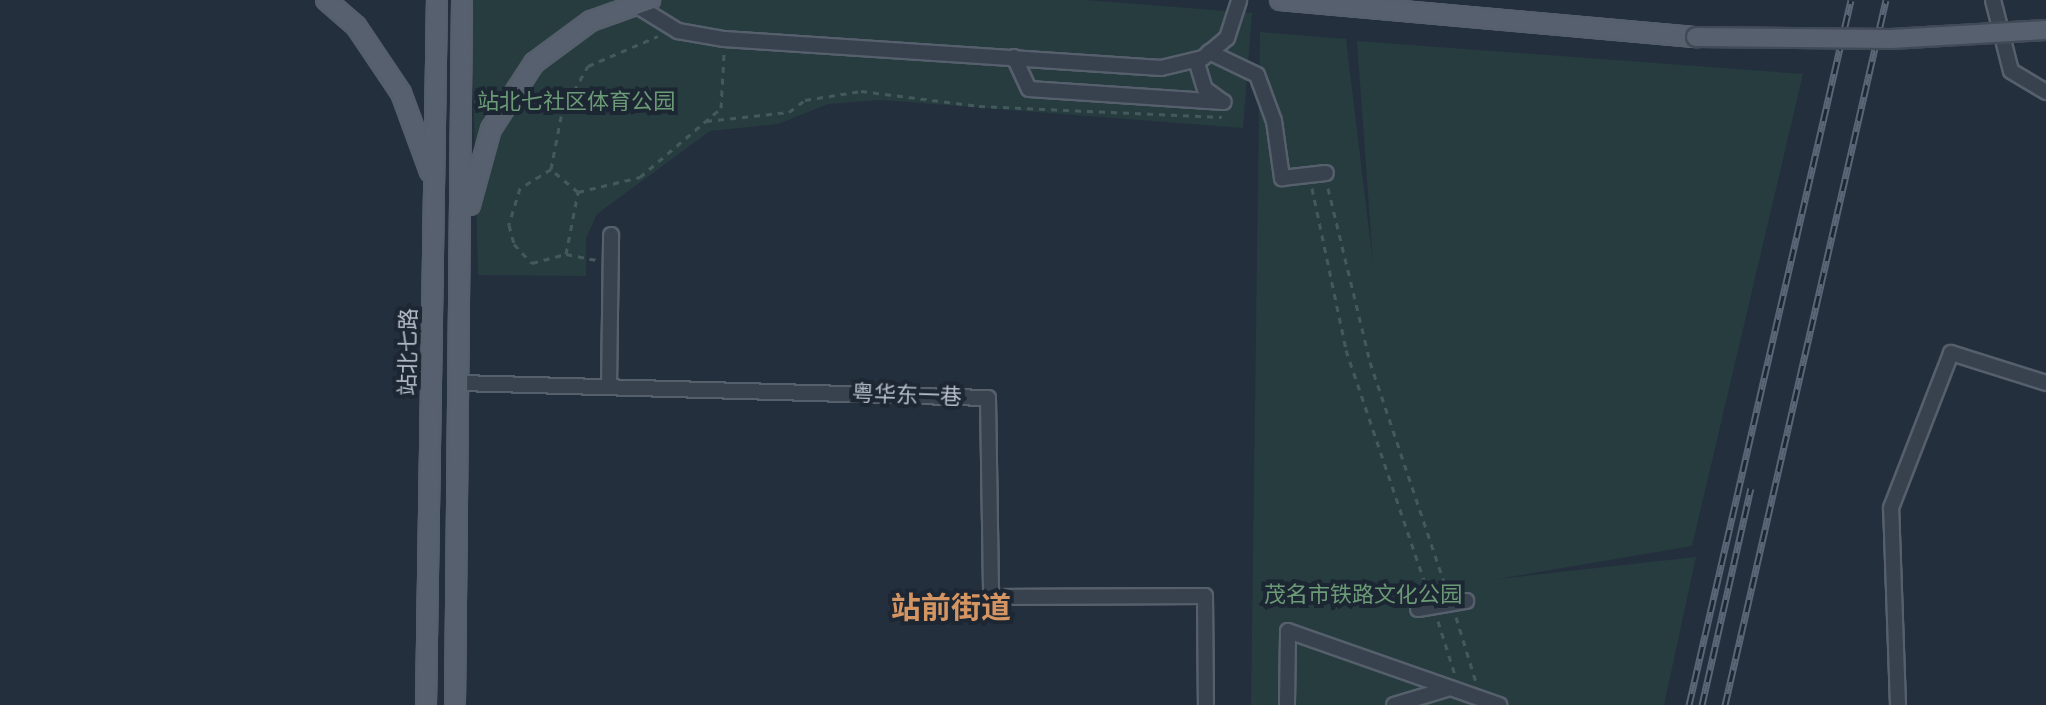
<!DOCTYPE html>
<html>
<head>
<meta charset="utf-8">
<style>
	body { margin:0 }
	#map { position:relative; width:2046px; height:705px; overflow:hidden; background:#242f3e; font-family:Raleway,"Noto Sans SC",sans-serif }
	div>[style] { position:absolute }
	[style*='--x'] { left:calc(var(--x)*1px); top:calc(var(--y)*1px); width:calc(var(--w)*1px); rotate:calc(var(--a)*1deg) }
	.green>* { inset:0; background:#263c3f }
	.path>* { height:3px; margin-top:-1.5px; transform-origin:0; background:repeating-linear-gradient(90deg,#44595c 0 6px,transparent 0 12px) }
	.roads { filter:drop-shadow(2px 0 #565f6c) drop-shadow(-2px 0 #565f6c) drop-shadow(0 2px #565f6c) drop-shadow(0 -2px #565f6c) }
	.minor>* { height:14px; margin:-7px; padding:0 7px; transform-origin:7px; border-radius:7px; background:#38414e }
	.major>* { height:18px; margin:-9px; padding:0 9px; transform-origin:9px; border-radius:9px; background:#56606e }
	.rail>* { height:7px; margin-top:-3.5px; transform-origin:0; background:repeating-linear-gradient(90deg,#1d2633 0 12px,#5a6575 0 24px); box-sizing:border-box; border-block:2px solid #5a6575 }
	.bridges { filter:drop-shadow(2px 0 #414a57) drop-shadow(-2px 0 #414a57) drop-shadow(0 2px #414a57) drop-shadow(0 -2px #414a57) }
	.major-bridge>* { height:18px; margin:-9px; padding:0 9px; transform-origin:9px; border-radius:9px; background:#56606e }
	span { translate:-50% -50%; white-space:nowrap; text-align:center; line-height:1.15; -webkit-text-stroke:8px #1d2633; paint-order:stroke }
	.park-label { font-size:22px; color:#6b9a76 }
	.street-label { font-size:22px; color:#b4bcc9 }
	.district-label { font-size:30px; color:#d59563; font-weight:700 }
</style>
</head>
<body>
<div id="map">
	<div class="green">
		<div style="clip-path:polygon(471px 0,1086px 0,1252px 13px,1243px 128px,881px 100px,828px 104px,778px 124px,710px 131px,597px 214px,586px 238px,586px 276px,478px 275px)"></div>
		<div style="clip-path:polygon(1260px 32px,1346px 39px,1373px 263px,1357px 41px,1803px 74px,1692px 546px,1498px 579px,1696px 557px,1664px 705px,1251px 705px)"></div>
	</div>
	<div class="path">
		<div style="--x:706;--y:121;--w:83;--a:-6.2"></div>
		<div style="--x:789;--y:112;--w:20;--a:-37"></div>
		<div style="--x:805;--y:100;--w:57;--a:-9.1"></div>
		<div style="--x:861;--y:91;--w:119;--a:7.2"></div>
		<div style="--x:979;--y:106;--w:243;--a:2.6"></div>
		<div style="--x:551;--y:169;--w:58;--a:-79.1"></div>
		<div style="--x:562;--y:112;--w:53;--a:-60.5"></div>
		<div style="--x:588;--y:66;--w:76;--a:-23.2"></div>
		<div style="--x:1312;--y:188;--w:166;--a:78.1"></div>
		<div style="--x:1346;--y:350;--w:259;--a:71.3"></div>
		<div style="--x:1328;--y:188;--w:179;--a:76.4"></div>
		<div style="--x:1370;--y:362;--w:242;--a:71.4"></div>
		<div style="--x:578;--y:192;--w:64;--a:-13.6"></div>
		<div style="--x:640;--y:177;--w:106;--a:-40.4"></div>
		<div style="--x:721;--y:108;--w:54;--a:-86.8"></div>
		<div style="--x:566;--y:254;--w:63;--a:-79"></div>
		<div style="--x:578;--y:192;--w:35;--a:-140"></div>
		<div style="--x:551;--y:169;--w:36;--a:148"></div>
		<div style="--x:520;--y:188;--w:39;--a:107"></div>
		<div style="--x:509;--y:225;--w:20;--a:75"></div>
		<div style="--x:514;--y:244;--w:26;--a:47"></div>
		<div style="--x:532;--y:263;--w:35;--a:-15"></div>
		<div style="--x:566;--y:254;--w:31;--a:11"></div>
		<div style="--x:1456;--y:617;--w:68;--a:72.9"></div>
		<div style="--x:1438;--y:621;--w:57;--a:72.5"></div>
	</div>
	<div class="roads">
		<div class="minor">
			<div style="--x:1993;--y:0;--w:73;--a:75.8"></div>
			<div style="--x:2011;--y:71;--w:41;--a:31"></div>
			<div style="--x:634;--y:4;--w:52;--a:31.5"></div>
			<div style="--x:678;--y:31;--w:47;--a:9.9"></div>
			<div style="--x:724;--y:39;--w:438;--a:3.8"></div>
			<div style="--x:1161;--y:68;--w:43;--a:-13.4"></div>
			<div style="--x:1203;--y:58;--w:31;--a:-40"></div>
			<div style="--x:1227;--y:38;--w:40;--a:-72"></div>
			<div style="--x:1209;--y:52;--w:53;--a:25.6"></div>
			<div style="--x:1257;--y:75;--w:49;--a:69.7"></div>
			<div style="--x:1274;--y:121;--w:58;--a:82"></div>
			<div style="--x:1282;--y:178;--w:44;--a:-6.5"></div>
			<div style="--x:1014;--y:57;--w:35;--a:65"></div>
			<div style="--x:1029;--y:89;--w:195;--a:3.8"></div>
			<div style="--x:1196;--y:60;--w:30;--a:73"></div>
			<div style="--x:1205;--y:89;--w:22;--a:36"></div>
			<div style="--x:460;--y:383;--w:528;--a:1.63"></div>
			<div style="--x:988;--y:398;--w:199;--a:89.1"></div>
			<div style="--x:991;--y:597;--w:214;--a:-0.3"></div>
			<div style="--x:1205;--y:596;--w:109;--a:89.5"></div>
			<div style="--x:609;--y:386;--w:151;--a:-89.2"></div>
			<div style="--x:1418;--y:609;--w:49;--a:-9.5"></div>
			<div style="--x:1287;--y:705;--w:74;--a:-89.2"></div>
			<div style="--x:1288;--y:631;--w:224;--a:19.3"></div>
			<div style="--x:1394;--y:705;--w:55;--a:-16.8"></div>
			<div style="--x:1898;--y:705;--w:197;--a:-92"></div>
			<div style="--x:1891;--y:508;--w:166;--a:-68.8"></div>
			<div style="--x:1951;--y:353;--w:100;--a:17.5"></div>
		</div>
		<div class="major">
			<div style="--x:326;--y:0;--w:40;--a:41"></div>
			<div style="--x:356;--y:26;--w:81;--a:56.1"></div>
			<div style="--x:401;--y:93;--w:84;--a:69.8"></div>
			<div style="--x:1280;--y:0;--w:418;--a:5.1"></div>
			<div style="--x:470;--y:205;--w:79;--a:-74.6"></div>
			<div style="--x:491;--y:129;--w:79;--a:-56.9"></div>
			<div style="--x:534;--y:63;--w:71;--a:-36.4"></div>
			<div style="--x:591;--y:21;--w:63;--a:-19.6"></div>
			<div style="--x:426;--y:705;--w:705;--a:-89.11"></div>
			<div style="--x:455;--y:705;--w:705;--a:-89.43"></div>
		</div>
	</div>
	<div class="rail">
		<div style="--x:1689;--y:705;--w:723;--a:-77.06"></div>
		<div style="--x:1702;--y:705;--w:222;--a:-77.3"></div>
		<div style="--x:1725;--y:705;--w:723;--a:-77.14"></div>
	</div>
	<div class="bridges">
		<div class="major-bridge">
			<div style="--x:1696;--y:37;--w:195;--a:0.6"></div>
			<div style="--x:1891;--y:39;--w:155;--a:-3.3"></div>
		</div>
	</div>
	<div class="park-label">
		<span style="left:576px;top:102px">站北七社区体育公园</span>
		<span style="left:1363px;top:595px">茂名市铁路文化公园</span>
	</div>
	<div class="street-label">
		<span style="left:408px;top:352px;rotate:-89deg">站北七路</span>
		<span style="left:907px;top:395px;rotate:2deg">粤华东一巷</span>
	</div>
	<div class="district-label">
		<span style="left:951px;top:608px">站前街道</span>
	</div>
</div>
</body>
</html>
